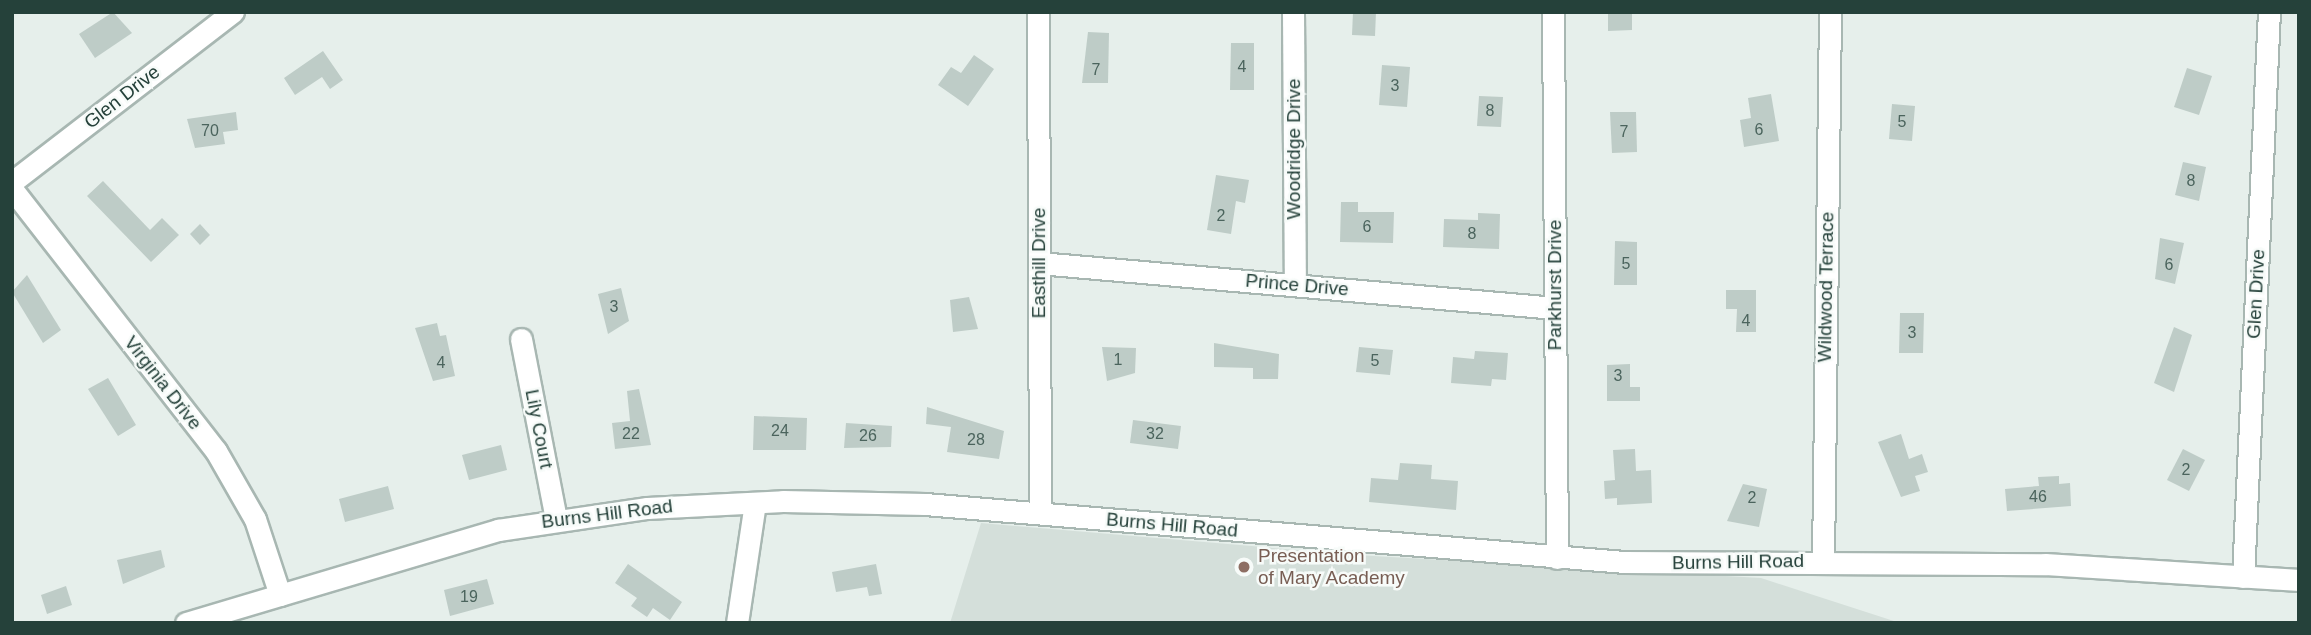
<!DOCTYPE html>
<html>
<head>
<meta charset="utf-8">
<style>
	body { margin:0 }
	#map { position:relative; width:2311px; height:635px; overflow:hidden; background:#e6efeb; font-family:Helvetica,sans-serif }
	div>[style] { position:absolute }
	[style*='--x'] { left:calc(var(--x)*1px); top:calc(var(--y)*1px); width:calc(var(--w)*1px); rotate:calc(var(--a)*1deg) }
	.built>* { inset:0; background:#d4dfda }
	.building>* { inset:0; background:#beccc7 }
	.roads { filter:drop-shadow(2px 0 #a8b7b2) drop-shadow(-2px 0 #a8b7b2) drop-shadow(0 2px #a8b7b2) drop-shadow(0 -2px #a8b7b2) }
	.street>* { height:21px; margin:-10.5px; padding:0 10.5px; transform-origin:10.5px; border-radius:10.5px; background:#fff }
	.secondary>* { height:21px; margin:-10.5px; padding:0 10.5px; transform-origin:10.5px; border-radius:10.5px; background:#fff }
	.dots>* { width:19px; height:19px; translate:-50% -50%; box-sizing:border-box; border:4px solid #f7fbf9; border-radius:50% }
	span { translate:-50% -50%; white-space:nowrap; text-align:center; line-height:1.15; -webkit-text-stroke:5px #f7fbf9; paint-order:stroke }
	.number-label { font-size:16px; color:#4b645d }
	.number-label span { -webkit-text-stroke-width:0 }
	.street-label { font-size:19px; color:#25413a }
	.education-label { font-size:19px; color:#785e54 }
	.left { translate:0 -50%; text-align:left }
	.frame { position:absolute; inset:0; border:14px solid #25413a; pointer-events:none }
</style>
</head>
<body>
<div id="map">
	<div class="built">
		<div style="clip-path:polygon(981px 523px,1356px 555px,1761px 578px,1900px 623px,950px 623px)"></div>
	</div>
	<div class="building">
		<div style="clip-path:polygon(113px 12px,132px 33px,95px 58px,79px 34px)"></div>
		<div style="clip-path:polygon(1353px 12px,1376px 12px,1375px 36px,1352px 35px)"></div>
		<div style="clip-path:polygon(1608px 12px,1632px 12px,1632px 30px,1608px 31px)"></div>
		<div style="clip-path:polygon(1088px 32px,1109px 33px,1108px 83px,1082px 83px)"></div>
		<div style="clip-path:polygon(1231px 43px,1254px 43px,1254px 90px,1230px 90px)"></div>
		<div style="clip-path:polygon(323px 51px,343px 80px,330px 89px,322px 77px,295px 95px,284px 78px)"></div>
		<div style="clip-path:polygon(974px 55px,994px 69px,968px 106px,938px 85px,951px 67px,961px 73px)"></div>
		<div style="clip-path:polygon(1382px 65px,1410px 67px,1407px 107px,1379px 105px)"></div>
		<div style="clip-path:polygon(2187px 68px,2212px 76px,2199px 115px,2174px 107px)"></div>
		<div style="clip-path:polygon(1771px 94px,1779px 141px,1744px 147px,1740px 120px,1751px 118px,1748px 98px)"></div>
		<div style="clip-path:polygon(1479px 96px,1503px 97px,1501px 127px,1477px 126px)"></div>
		<div style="clip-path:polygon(1892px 104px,1915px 106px,1912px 141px,1889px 139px)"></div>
		<div style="clip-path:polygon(236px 112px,238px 130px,223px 132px,225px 144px,195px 148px,187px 119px)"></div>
		<div style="clip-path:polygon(1610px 112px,1636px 112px,1637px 152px,1612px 153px)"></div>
		<div style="clip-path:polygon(2183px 162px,2206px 167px,2199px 201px,2175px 195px)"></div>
		<div style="clip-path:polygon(1216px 175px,1249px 180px,1245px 203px,1236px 201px,1231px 234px,1207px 230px)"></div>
		<div style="clip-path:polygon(103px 181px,150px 230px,162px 218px,179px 235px,151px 262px,87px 196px)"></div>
		<div style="clip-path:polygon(1341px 202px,1358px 202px,1358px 212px,1394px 212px,1393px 243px,1340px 242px)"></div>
		<div style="clip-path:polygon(1478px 213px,1500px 214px,1499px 249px,1443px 247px,1444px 219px,1478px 220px)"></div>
		<div style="clip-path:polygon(200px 224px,210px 235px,200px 245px,190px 234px)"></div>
		<div style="clip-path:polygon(2160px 238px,2184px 243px,2175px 284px,2155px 279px)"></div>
		<div style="clip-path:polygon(1615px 241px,1637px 242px,1637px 285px,1614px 285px)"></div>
		<div style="clip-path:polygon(27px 275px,61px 330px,43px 343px,12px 292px)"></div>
		<div style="clip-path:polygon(621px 288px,629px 321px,608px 334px,598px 294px)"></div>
		<div style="clip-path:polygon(1726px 290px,1756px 290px,1756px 332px,1736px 332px,1737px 309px,1726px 309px)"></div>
		<div style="clip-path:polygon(969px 297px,978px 329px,953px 332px,950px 300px)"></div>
		<div style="clip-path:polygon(1900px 313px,1924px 313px,1923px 353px,1899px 353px)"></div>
		<div style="clip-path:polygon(437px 323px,440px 336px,446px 335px,455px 376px,433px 381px,415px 328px)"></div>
		<div style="clip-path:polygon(2174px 327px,2192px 335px,2174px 392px,2154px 383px)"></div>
		<div style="clip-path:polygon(1214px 343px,1279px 354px,1278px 379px,1253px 379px,1253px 368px,1214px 367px)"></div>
		<div style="clip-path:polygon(1102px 347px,1136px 348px,1135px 373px,1107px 381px)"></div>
		<div style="clip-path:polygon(1359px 347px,1393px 350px,1390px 375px,1356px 372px)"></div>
		<div style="clip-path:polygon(1475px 351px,1508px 353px,1506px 380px,1492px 379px,1491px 386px,1451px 383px,1453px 357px,1474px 359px)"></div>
		<div style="clip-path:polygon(1630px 364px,1630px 387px,1640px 387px,1640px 401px,1607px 401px,1607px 365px)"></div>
		<div style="clip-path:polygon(108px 378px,136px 425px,118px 436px,88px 389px)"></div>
		<div style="clip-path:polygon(639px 389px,651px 445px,615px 449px,612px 423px,630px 421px,627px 391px)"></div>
		<div style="clip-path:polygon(927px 407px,1004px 431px,999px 459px,947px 452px,951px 427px,926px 424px)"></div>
		<div style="clip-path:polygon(754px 416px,807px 418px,806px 450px,753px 450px)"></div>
		<div style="clip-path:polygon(1133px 420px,1181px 426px,1178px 449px,1130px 443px)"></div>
		<div style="clip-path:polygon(846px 423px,892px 426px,891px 447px,844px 448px)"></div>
		<div style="clip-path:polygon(1901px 434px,1909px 459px,1922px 454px,1928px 472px,1915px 476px,1920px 491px,1901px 497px,1878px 442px)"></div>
		<div style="clip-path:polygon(501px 445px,507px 470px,469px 480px,462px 455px)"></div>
		<div style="clip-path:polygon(1635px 449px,1636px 471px,1651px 470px,1652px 503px,1617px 505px,1617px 498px,1605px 499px,1604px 481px,1615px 480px,1613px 450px)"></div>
		<div style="clip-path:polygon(2183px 449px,2205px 460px,2189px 491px,2167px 480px)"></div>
		<div style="clip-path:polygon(1400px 463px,1432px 465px,1431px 479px,1458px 481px,1456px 510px,1369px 502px,1371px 478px,1398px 480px)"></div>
		<div style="clip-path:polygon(2059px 476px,2059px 484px,2070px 483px,2071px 506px,2007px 511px,2005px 489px,2039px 486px,2038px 477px)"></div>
		<div style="clip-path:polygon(1743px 484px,1767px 489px,1759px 527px,1727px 521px)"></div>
		<div style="clip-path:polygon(388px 486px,394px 509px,345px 522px,339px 499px)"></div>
		<div style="clip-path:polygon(161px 550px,165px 567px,123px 584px,117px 560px)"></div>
		<div style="clip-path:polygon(628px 564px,682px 602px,670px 620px,653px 608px,647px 617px,631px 606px,637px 598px,615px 583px)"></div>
		<div style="clip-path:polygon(876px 564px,882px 594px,869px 596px,867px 587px,836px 592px,832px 572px)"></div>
		<div style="clip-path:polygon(487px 579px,494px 604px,450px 616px,444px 590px)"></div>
		<div style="clip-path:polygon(66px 586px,72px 605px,47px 614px,41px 595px)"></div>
	</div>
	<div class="roads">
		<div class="street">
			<div style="--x:1038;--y:12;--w:501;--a:89.77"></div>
			<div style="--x:1293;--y:12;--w:273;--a:89.6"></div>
			<div style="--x:1553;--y:12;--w:546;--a:89.58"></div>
			<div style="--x:12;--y:182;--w:279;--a:-37.6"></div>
			<div style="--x:12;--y:189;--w:332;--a:52.1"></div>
			<div style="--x:216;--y:451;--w:78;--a:60.2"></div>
			<div style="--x:255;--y:519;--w:80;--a:71.8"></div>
			<div style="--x:1039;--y:263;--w:518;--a:4.98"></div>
			<div style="--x:521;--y:339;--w:183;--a:79"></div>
			<div style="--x:1823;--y:561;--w:549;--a:-89.27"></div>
			<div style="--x:2243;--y:577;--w:566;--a:-87.37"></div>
			<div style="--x:737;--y:623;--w:121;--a:-81.5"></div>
		</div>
		<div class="secondary">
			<div style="--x:186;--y:623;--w:326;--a:-16.6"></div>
			<div style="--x:498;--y:530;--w:151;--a:-8.4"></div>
			<div style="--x:647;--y:508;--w:136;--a:-2.9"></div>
			<div style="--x:783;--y:501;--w:142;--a:1.2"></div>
			<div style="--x:925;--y:504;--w:701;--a:4.74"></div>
			<div style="--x:1624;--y:562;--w:421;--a:0.3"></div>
			<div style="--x:2045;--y:564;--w:255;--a:3.6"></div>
		</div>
	</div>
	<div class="dots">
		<div style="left:1244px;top:567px;background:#8d6e63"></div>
	</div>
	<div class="number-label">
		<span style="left:1242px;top:67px">4</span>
		<span style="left:1096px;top:70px">7</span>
		<span style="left:1395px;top:86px">3</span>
		<span style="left:1490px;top:111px">8</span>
		<span style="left:1902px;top:122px">5</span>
		<span style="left:1759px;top:130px">6</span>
		<span style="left:210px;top:131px">70</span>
		<span style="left:1624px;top:132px">7</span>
		<span style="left:2191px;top:181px">8</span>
		<span style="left:1221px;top:216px">2</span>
		<span style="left:1367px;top:227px">6</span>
		<span style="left:1472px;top:234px">8</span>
		<span style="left:1626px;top:264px">5</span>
		<span style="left:2169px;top:265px">6</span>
		<span style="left:614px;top:307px">3</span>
		<span style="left:1746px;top:321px">4</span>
		<span style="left:1912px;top:333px">3</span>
		<span style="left:1118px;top:360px">1</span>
		<span style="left:1375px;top:361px">5</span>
		<span style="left:441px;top:363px">4</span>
		<span style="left:1618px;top:376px">3</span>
		<span style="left:780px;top:431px">24</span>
		<span style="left:631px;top:434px">22</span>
		<span style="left:1155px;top:434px">32</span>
		<span style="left:868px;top:436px">26</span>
		<span style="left:976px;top:440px">28</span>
		<span style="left:2186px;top:470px">2</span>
		<span style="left:2038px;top:497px">46</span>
		<span style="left:1752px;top:498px">2</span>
		<span style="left:469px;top:597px">19</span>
	</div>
	<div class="street-label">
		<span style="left:122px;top:97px;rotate:-38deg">Glen Drive</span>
		<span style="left:1294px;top:149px;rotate:-90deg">Woodridge Drive</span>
		<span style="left:1039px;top:263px;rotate:-90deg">Easthill Drive</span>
		<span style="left:1297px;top:285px;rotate:5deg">Prince Drive</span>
		<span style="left:1555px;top:285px;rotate:-90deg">Parkhurst Drive</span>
		<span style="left:1826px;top:287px;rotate:-89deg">Wildwood Terrace</span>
		<span style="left:2256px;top:294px;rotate:-87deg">Glen Drive</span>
		<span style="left:163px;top:383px;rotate:52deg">Virginia Drive</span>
		<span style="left:539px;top:429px;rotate:79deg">Lily Court</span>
		<span style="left:607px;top:514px;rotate:-7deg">Burns Hill Road</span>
		<span style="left:1172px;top:525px;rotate:5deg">Burns Hill Road</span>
		<span style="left:1738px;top:562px;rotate:-1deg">Burns Hill Road</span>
	</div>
	<div class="education-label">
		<span class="left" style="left:1258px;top:567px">Presentation<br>of Mary Academy</span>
	</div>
	<div class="frame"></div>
</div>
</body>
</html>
